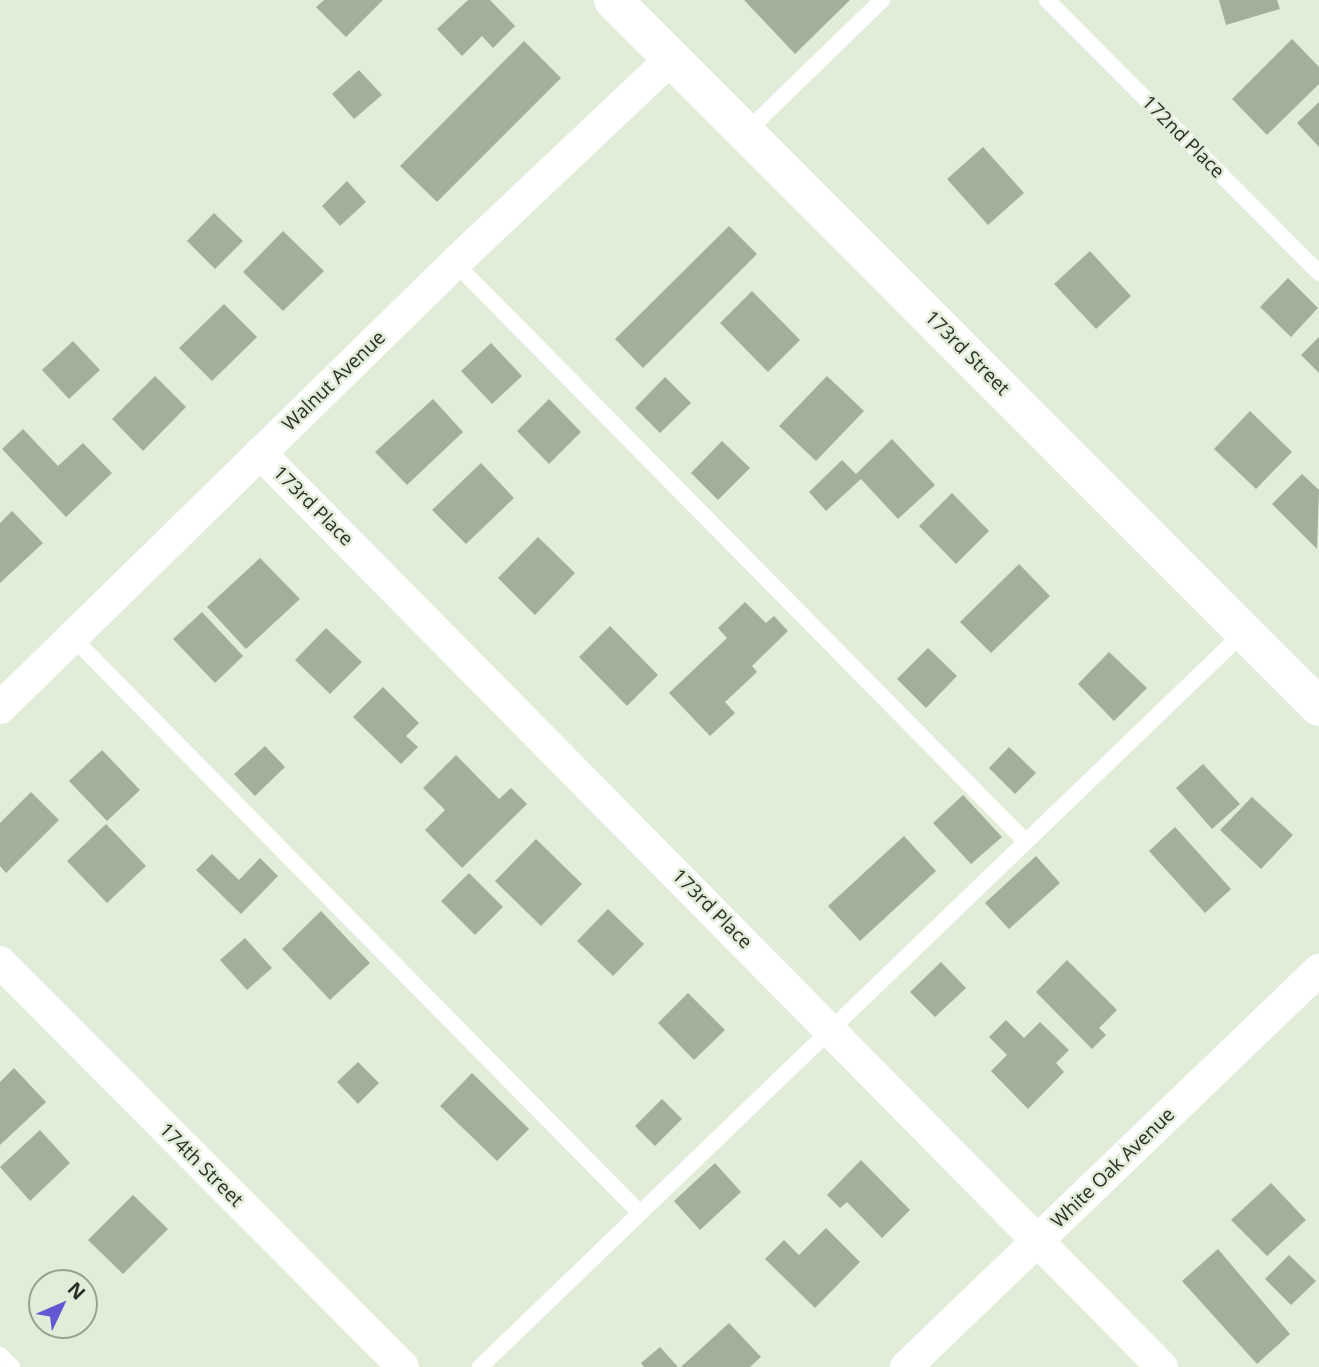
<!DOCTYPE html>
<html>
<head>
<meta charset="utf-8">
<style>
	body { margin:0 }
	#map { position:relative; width:1319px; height:1367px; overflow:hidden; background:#e1edd8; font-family:"Open Sans",sans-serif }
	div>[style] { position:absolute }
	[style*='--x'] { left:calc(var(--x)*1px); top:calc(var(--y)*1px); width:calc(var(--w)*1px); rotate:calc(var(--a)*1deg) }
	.building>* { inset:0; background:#a3af9b }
	.lane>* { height:16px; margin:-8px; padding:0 8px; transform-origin:8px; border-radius:8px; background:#fff }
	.street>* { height:32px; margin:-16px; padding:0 16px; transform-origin:16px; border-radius:16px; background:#fff }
	.secondary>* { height:38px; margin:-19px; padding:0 19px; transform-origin:19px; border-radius:19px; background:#fff }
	span { translate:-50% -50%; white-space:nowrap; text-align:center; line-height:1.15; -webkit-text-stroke:5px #e1edd8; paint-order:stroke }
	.street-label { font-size:19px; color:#2a2e26 }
	.north { position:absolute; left:28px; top:1269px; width:70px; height:70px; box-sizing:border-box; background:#e1edd8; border:2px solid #98a191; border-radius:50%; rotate:46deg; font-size:19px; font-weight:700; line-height:28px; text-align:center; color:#2a2e26 }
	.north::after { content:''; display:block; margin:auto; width:24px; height:32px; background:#6259d2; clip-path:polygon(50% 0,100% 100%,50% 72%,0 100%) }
</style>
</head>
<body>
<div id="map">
	<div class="building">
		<div style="clip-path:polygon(324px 0,383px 0,346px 37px,316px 7px)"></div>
		<div style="clip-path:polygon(468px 0,490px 0,515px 26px,493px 48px,482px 36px,462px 56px,437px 29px)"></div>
		<div style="clip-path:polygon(744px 0,850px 0,795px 54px)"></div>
		<div style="clip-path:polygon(1219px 0,1277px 0,1280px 9px,1226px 25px)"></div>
		<div style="clip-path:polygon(1292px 39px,1319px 67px,1319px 84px,1267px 135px,1232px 99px)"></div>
		<div style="clip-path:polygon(524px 41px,561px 78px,437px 202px,400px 166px)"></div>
		<div style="clip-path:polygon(359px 70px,382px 95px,354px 119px,332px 94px)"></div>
		<div style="clip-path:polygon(1319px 102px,1319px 147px,1297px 123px)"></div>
		<div style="clip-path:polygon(983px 147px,1024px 193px,988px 225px,947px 179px)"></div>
		<div style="clip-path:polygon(347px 181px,366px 202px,340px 226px,322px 206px)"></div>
		<div style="clip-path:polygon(214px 213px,243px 241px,215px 269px,187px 241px)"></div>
		<div style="clip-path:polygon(729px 226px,757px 254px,643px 368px,615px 339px)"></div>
		<div style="clip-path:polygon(283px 231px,324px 271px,283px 311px,243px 272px)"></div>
		<div style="clip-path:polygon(1090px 251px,1131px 296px,1096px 329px,1054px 284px)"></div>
		<div style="clip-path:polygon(1288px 278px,1318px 308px,1291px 337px,1260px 307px)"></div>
		<div style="clip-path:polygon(752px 291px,800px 340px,768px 372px,720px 323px)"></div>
		<div style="clip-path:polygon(224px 304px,257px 337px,212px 381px,179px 348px)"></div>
		<div style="clip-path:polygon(1319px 337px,1319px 373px,1301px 355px)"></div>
		<div style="clip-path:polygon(73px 341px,100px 370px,69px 399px,42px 370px)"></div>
		<div style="clip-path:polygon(491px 343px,522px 376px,492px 404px,461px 371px)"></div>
		<div style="clip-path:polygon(155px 376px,186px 407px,143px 451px,112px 419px)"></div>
		<div style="clip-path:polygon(827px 376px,864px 411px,816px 461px,779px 426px)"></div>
		<div style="clip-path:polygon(665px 377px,691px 403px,660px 433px,635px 408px)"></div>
		<div style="clip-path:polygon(433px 399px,463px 432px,407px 485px,375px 452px)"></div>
		<div style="clip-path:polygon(549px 399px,581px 432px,549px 464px,517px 431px)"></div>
		<div style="clip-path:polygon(1250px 411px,1292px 452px,1256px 489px,1214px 449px)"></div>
		<div style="clip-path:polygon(23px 429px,58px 466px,83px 443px,112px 473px,66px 517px,2px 449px)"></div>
		<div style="clip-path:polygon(892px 439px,935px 485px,898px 519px,861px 479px,826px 511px,809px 492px,842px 460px,856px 474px)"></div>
		<div style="clip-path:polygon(722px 441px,750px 468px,718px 500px,691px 473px)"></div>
		<div style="clip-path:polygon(481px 463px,514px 498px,466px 544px,432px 510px)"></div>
		<div style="clip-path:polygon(1302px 474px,1319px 490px,1317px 549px,1272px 504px)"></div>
		<div style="clip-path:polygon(952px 493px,989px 531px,956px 564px,919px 526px)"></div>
		<div style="clip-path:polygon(12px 511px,43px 543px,0 583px,0 523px)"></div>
		<div style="clip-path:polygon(538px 537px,575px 573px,535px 615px,498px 578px)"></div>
		<div style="clip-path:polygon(260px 558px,300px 599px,246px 649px,207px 607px)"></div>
		<div style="clip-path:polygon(1019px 564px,1050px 596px,991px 653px,960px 622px)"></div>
		<div style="clip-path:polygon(745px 602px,766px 623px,774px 616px,788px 631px,752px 666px,757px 672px,725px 702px,735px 713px,710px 736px,669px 693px,727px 638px,718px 628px)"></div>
		<div style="clip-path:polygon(202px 612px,243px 656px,215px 683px,173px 639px)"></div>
		<div style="clip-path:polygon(610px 626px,658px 675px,627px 706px,579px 657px)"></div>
		<div style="clip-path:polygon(326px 628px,362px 662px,330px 694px,295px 660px)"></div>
		<div style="clip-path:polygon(928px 648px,957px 676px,926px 708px,897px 679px)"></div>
		<div style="clip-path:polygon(1109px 652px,1147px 688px,1114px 721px,1078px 684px)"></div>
		<div style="clip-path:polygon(383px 687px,419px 723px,406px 736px,418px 747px,401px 764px,353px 717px)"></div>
		<div style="clip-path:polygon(265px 746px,285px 767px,255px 796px,234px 774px)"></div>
		<div style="clip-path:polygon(1009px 747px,1036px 773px,1015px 794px,989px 768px)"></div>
		<div style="clip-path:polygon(102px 750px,140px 790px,107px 821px,69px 781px)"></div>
		<div style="clip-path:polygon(456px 755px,499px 799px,511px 788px,527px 804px,462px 868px,425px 830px,445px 810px,423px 788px)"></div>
		<div style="clip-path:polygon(1203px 764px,1240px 804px,1212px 829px,1176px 788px)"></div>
		<div style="clip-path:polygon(31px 792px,59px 820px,6px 873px,0 866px,0 823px)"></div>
		<div style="clip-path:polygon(963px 795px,1002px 837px,971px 864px,933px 823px)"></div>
		<div style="clip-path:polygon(1252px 797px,1293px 835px,1261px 869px,1220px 830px)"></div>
		<div style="clip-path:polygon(106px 824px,146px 866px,107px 903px,67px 861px)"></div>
		<div style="clip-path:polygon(1175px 827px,1231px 889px,1205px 913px,1149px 851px)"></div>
		<div style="clip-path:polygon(904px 836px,936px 871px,860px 941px,828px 906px)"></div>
		<div style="clip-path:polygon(536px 839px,582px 884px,541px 926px,495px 881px)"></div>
		<div style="clip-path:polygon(212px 854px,239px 880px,260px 858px,278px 876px,241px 914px,196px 870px)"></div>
		<div style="clip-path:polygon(1036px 856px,1060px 883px,1009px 929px,985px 903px)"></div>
		<div style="clip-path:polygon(469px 873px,503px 907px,475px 935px,441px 901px)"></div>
		<div style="clip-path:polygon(608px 909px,644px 944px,613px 976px,577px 941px)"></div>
		<div style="clip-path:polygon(321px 911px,370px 963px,330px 1000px,282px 949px)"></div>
		<div style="clip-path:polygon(245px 938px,272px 968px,247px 990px,220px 960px)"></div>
		<div style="clip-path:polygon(1067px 960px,1117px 1010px,1099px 1028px,1106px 1035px,1092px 1049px,1036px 992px)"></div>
		<div style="clip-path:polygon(941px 962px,966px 988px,935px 1017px,910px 992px)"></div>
		<div style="clip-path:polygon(688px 993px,725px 1030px,694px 1060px,658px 1023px)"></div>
		<div style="clip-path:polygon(1006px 1020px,1024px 1038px,1040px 1022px,1069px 1050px,1056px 1063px,1064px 1072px,1028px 1109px,991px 1071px,1007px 1055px,989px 1037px)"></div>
		<div style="clip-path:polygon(358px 1062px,379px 1083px,358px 1104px,337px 1082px)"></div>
		<div style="clip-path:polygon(14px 1068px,46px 1102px,0 1145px,0 1082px)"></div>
		<div style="clip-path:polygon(472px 1073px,529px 1129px,497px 1161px,440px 1106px)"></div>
		<div style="clip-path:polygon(662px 1099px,682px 1119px,655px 1146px,635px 1126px)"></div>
		<div style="clip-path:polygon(40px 1130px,70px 1163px,30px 1201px,0 1167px)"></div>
		<div style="clip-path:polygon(861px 1160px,910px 1210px,882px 1238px,847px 1202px,840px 1208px,827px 1195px)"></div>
		<div style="clip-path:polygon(715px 1163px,741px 1192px,700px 1230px,674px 1201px)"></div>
		<div style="clip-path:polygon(1271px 1183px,1306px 1220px,1267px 1256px,1231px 1220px)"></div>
		<div style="clip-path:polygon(133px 1195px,168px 1229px,123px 1274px,88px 1240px)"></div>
		<div style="clip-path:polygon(826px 1228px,860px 1262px,815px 1308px,765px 1259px,784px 1240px,799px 1255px)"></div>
		<div style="clip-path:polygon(1218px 1249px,1290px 1334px,1257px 1364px,1182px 1281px)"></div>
		<div style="clip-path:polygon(1289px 1255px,1316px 1281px,1291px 1305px,1265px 1279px)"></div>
		<div style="clip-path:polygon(729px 1323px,761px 1357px,750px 1367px,681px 1367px)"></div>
		<div style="clip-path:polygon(660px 1347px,678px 1367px,644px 1367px,641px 1363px)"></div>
	</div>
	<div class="lane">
		<div style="--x:1047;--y:0;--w:385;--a:45.1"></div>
		<div style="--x:746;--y:132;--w:190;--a:-44.1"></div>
		<div style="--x:455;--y:263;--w:813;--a:45.4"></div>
		<div style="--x:72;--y:637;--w:809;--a:45.4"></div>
		<div style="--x:0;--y:1355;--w:17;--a:45"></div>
		<div style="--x:480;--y:1367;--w:1060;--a:-43.89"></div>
	</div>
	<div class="street">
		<div style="--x:260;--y:453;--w:1284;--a:45.38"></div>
		<div style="--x:0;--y:708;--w:636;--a:-44.36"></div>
		<div style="--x:455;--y:263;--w:299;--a:-43.4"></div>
		<div style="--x:0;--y:962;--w:571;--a:45.14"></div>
		<div style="--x:906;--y:1367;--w:573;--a:-43.87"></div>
	</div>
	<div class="secondary">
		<div style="--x:613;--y:0;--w:999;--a:45.04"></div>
	</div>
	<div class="street-label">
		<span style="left:1183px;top:137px;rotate:45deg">172nd Place</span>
		<span style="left:967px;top:353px;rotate:45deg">173rd Street</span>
		<span style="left:334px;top:381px;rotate:-44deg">Walnut Avenue</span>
		<span style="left:313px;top:506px;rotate:45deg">173rd Place</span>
		<span style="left:712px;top:909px;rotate:45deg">173rd Place</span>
		<span style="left:201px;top:1165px;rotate:45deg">174th Street</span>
		<span style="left:1113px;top:1168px;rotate:-44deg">White Oak Avenue</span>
	</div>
	<div class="north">N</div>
</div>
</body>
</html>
